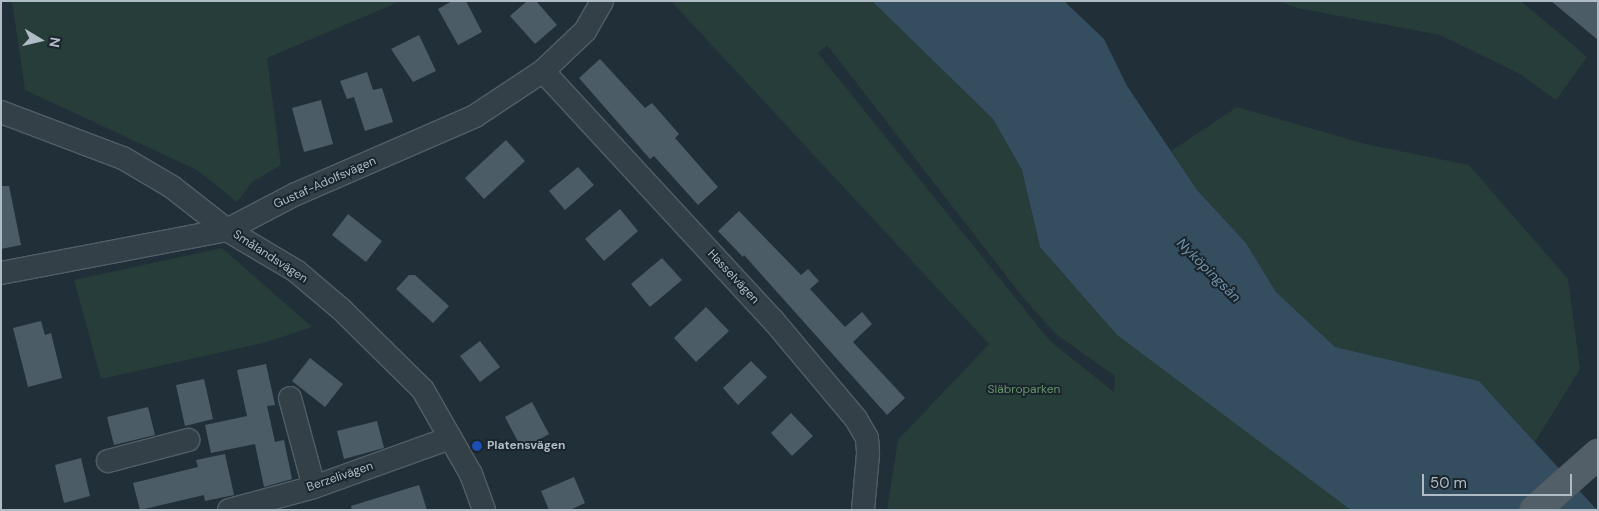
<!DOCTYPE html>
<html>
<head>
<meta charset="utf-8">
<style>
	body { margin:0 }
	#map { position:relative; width:1599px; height:511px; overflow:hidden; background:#212f38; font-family:"DM Sans",sans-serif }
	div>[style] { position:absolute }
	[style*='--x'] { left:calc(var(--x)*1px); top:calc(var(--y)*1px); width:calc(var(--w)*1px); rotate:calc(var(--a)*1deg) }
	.green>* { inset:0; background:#263d3a }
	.water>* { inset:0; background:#354e5f }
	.building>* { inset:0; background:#4c5c67 }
	.roads { filter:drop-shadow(1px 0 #525e66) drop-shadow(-1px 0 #525e66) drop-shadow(0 1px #525e66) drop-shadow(0 -1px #525e66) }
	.minor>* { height:22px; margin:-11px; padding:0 11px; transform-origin:11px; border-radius:11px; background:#344048 }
	.primary>* { height:28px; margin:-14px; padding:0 14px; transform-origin:14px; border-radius:14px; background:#525f68 }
	.dots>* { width:14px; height:14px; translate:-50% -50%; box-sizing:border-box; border:2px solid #1a252d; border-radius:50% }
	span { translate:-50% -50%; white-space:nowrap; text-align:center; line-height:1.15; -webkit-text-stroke:4px #1a252d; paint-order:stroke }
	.street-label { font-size:12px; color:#afbbc5 }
	.park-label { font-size:12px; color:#669569 }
	.poi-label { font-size:12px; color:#afbbc5; font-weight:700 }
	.left { translate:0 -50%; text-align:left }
	.water-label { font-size:14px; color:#7092a9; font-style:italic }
	.frame { position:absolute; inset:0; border:2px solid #afbbc5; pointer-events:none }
	.north { position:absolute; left:15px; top:15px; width:50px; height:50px; -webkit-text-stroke:4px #1a252d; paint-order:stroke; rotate:99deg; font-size:14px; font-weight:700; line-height:20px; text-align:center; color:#afbbc5 }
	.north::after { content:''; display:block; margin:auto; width:18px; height:22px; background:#afbbc5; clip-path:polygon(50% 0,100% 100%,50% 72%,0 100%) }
	.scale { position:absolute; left:1422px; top:474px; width:150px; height:22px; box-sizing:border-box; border:2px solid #afbbc5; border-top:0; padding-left:6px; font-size:15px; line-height:18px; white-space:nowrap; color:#afbbc5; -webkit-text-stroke:4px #1a252d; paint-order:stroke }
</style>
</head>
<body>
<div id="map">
	<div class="green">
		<div style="clip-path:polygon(12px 1px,401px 1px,267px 58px,281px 165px,252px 182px,237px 202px,197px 170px,25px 90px)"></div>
		<div style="clip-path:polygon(evenodd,671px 1px,872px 1px,993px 119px,1022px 170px,1040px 247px,1117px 335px,1351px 510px,887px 510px,898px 440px,989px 344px,671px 1px,827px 45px,1025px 300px,1057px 335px,1115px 376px,1114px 392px,1050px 341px,818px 53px,827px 45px)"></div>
		<div style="clip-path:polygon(1278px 1px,1521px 1px,1587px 57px,1556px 100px,1520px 74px,1440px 35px,1297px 8px)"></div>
		<div style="clip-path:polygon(1237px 107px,1365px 144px,1469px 165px,1568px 279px,1580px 369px,1535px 442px,1479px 381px,1335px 347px,1276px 292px,1246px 243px,1197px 190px,1171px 151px)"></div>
		<div style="clip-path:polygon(222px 248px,312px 327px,267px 342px,101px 379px,74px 280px)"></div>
	</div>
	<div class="water">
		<div style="clip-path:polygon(872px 1px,1064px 1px,1104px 39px,1127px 86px,1197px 190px,1246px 243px,1276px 292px,1335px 347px,1479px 381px,1597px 510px,1351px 510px,1117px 335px,1040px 247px,1022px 170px,993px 119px)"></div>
	</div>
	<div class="building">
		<div style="clip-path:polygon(452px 1px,466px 1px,482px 32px,458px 45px,438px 9px)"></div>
		<div style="clip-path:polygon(527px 1px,536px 1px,557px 25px,535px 44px,510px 16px)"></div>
		<div style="clip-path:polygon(1551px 1px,1598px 1px,1598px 40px)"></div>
		<div style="clip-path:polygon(419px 35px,436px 71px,413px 82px,391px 49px)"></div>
		<div style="clip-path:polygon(600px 59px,645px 108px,652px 103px,679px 134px,675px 138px,718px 187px,698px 205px,654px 156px,650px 159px,579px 78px)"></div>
		<div style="clip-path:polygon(367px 72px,373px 90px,382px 88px,393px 122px,365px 131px,354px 97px,347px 99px,340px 81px)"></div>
		<div style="clip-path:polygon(321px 100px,333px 144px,304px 152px,292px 108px)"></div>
		<div style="clip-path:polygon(506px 140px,525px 161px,484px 199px,465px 178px)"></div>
		<div style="clip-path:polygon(578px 167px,594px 185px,565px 210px,549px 191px)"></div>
		<div style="clip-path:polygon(1px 186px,9px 186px,21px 245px,1px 249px)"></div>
		<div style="clip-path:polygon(620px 209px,638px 231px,604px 261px,585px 239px)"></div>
		<div style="clip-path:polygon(739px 211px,801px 275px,808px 269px,819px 281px,810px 289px,845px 327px,862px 312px,872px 324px,853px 342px,905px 398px,887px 415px,744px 255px,743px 257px,718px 231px)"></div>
		<div style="clip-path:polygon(348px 214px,382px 241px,366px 262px,332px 235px)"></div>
		<div style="clip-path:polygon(662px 258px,682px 280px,650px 307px,631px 284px)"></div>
		<div style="clip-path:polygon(409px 275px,415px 275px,449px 306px,433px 323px,396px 289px)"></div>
		<div style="clip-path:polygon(706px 307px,729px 331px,696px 362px,674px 338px)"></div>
		<div style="clip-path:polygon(41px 321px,45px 335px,51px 333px,62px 378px,28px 387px,13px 328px)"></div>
		<div style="clip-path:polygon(480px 341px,500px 367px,480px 382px,460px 356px)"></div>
		<div style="clip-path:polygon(310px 358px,343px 384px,325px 407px,292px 381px)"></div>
		<div style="clip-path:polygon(751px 361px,767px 377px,738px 405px,723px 388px)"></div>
		<div style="clip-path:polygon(266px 364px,275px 405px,267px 406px,275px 442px,284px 440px,292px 479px,264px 487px,255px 444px,211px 453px,205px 425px,247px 416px,237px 370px)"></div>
		<div style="clip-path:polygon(204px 379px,213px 419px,185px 426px,176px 385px)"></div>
		<div style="clip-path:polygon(532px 402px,549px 434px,522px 449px,505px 417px)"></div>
		<div style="clip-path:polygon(148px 407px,155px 435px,114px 445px,107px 417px)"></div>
		<div style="clip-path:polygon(791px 413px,813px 436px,792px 456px,771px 433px)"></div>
		<div style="clip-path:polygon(377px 421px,384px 448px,344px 459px,337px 431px)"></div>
		<div style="clip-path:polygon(225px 454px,234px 495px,205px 501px,204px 495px,140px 510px,133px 483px,198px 467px,196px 460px)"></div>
		<div style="clip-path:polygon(81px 458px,90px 496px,64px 503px,55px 465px)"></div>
		<div style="clip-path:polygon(574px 477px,585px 503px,570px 510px,549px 510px,541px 491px)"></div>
		<div style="clip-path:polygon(419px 485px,427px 510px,352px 510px,351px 506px)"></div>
	</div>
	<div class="roads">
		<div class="minor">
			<div style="--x:543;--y:71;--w:339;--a:47.3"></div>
			<div style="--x:773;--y:320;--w:129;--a:50"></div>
			<div style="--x:856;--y:419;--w:22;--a:60"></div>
			<div style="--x:867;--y:438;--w:16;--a:86"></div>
			<div style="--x:868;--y:454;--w:56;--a:95.1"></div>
			<div style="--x:1;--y:112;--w:130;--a:20.7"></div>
			<div style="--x:123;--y:158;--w:57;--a:30.6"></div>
			<div style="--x:172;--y:187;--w:70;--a:38"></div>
			<div style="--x:227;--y:230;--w:80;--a:30.7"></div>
			<div style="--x:296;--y:271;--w:59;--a:40.2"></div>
			<div style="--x:341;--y:309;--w:115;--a:44.6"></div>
			<div style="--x:423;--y:390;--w:97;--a:60.3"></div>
			<div style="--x:471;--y:474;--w:38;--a:70"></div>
			<div style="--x:1;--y:273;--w:230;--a:-10.8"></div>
			<div style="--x:227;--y:230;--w:78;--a:-27.6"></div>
			<div style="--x:296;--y:194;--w:195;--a:-23.5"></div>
			<div style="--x:475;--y:116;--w:82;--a:-33.5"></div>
			<div style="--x:543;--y:71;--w:58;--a:-43.6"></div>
			<div style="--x:585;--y:31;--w:34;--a:-60"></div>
			<div style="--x:290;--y:398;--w:92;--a:74.9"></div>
			<div style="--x:108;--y:461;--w:83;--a:-14.7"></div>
			<div style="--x:229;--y:510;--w:88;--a:-15.1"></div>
			<div style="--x:314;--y:487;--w:145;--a:-19.8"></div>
		</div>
		<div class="primary">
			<div style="--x:1535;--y:510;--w:84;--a:-41.6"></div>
		</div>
	</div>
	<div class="dots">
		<div style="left:477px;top:446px;background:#1a4fb4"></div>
	</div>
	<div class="street-label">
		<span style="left:325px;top:183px;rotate:-24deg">Gustaf-Adolfsvägen</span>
		<span style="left:270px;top:257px;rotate:33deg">Smålandsvägen</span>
		<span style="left:733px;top:277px;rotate:47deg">Hasselvägen</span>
		<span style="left:340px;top:477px;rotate:-19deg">Berzelivägen</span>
	</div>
	<div class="park-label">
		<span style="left:1024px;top:390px">Släbroparken</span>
	</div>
	<div class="poi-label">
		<span class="left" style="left:487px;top:446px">Platensvägen</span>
	</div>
	<div class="water-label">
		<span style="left:1209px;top:270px;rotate:45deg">Nyköpingsån</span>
	</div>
	<div class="frame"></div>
	<div class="north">N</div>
	<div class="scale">50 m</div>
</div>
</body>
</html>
